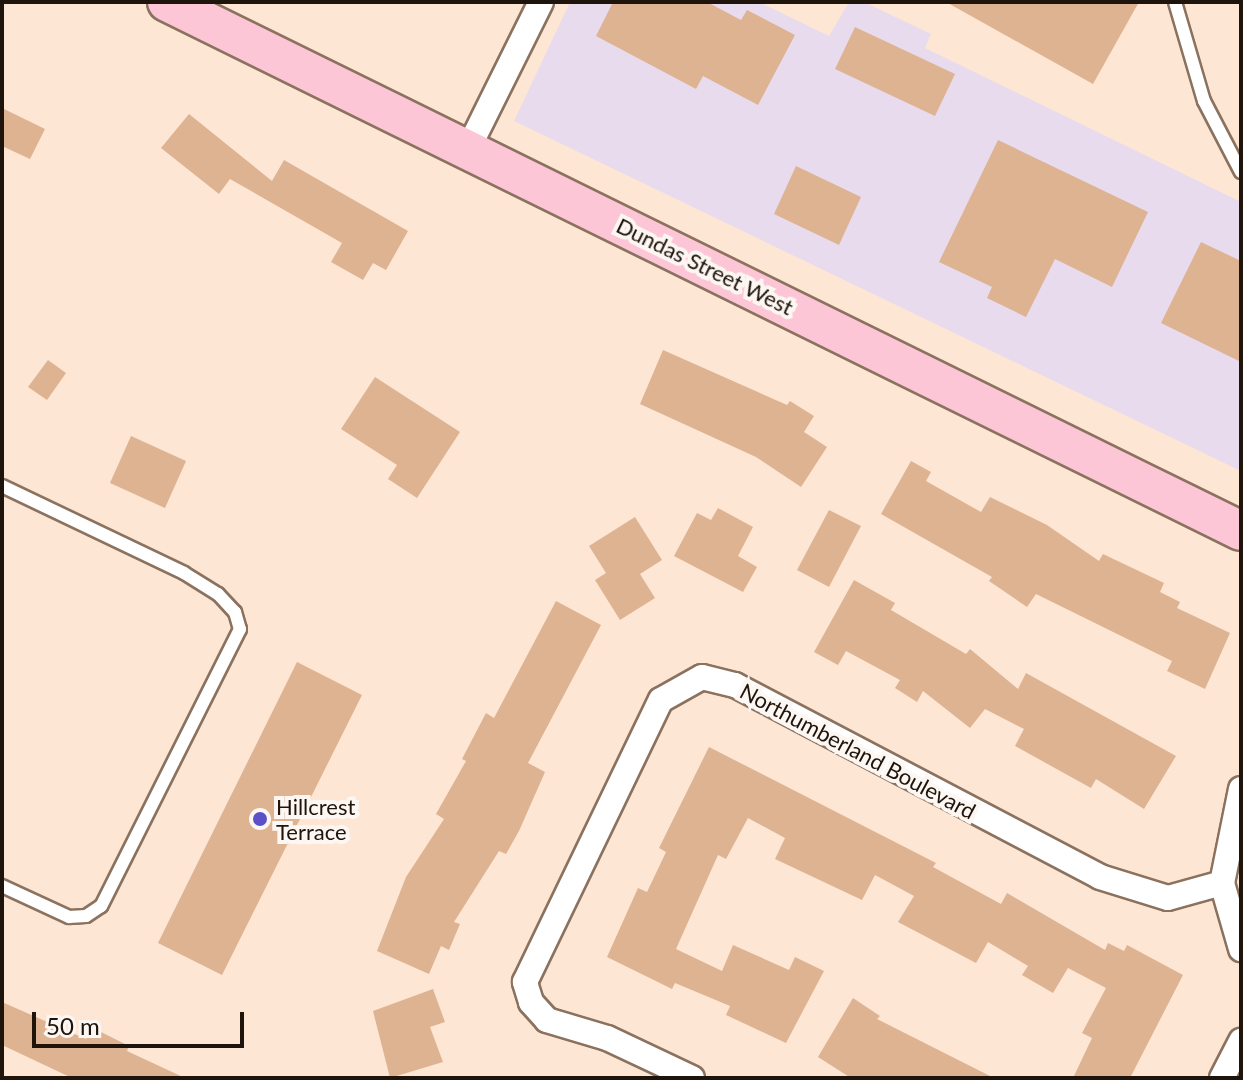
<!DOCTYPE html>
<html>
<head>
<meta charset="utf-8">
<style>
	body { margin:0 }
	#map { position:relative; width:1243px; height:1080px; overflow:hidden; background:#fde6d4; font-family:Lato,sans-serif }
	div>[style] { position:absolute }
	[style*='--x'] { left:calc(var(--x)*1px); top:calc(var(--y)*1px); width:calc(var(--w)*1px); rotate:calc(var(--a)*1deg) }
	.commercial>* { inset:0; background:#e9dbee }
	.building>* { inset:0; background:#deb392 }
	.roads { filter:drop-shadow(2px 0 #8b725f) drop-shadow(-2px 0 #8b725f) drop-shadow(0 2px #8b725f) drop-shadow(0 -2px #8b725f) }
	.service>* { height:12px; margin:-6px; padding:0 6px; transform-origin:6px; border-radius:6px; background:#fff }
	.minor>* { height:24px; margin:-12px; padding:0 12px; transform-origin:12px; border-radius:12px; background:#fff }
	.primary>* { height:38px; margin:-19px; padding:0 19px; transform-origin:19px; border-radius:19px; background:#fdc6d7 }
	.dots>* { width:22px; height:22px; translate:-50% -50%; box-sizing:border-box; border:4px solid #fcf7f2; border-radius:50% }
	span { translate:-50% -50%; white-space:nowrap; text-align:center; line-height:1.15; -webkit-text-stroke:8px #fcf7f2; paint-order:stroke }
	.street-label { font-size:22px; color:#1e140c }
	.poi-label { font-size:22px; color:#1e140c }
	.left { translate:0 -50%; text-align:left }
	.frame { position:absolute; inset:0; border:4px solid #1e140c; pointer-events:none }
	.scale { position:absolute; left:32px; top:1012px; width:212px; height:36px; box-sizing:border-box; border:4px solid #1e140c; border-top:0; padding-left:10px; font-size:24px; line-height:28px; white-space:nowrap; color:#1e140c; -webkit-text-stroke:6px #fcf7f2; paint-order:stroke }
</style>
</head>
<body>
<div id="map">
	<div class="commercial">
		<div style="clip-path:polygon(570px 2px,759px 2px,829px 36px,849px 2px,864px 2px,931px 34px,925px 48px,1241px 202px,1241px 471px,514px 121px)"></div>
	</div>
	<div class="building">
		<div style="clip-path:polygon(613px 2px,707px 2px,741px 20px,747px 10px,795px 35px,758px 105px,703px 76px,696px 89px,596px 36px)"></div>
		<div style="clip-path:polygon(946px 2px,1139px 2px,1093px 84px)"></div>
		<div style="clip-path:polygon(855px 27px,955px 74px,935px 116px,835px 69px)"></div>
		<div style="clip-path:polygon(2px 108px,45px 129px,30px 159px,2px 146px)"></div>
		<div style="clip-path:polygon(189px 114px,272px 181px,284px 160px,408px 231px,386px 270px,373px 263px,363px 280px,331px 262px,342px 243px,230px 179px,219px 194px,161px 148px)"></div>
		<div style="clip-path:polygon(998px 140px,1148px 212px,1112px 287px,1055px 259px,1026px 317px,987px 298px,992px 287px,939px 262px)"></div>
		<div style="clip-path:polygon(796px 166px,861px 197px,839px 245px,774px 214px)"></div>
		<div style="clip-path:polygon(1201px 242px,1241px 261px,1241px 362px,1161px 323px)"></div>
		<div style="clip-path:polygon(663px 350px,787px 405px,790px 401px,814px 416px,804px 432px,827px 447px,801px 487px,756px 457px,640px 404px)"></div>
		<div style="clip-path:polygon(48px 360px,66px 373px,47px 400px,28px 387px)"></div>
		<div style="clip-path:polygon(375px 377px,460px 432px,417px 498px,388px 479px,397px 465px,341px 429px)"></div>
		<div style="clip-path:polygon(131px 436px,186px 461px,165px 508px,110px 483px)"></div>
		<div style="clip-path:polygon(911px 461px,931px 472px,926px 481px,981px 512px,990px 497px,1047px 525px,1099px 561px,1103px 554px,1164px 583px,1160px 592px,1180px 602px,1177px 608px,1230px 633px,1205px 689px,1167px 671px,1172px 661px,1036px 594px,1027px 607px,989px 581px,992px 577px,881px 514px)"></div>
		<div style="clip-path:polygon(718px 508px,753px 527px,738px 556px,757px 567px,743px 592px,674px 556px,697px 513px,711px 520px)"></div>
		<div style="clip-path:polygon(829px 510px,861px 526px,829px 587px,797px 570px)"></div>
		<div style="clip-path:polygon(635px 517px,662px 560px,640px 574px,655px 598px,620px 620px,595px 580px,606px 573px,589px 546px)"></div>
		<div style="clip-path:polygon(854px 580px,895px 603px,891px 610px,966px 654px,970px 649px,1018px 689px,1026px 673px,1176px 756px,1144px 809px,1096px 779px,1091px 788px,1015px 746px,1024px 729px,985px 709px,970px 728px,923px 691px,917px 702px,895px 688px,900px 680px,846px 651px,838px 665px,814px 652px)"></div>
		<div style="clip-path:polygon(556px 601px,601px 625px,528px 763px,545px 772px,519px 831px,506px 854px,499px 851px,454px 922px,460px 924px,449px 950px,441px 946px,429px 974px,377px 951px,406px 877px,444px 819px,436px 814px,466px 761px,462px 759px,486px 713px,494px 718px)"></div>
		<div style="clip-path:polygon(297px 662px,362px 695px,222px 975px,158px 943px)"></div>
		<div style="clip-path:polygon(709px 747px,936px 863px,933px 867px,1001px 904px,1007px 893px,1105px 950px,1108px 943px,1124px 951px,1127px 945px,1183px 975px,1130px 1078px,1073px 1078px,1092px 1038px,1082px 1033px,1106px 988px,1068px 968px,1053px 993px,1022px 975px,1028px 966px,988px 942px,976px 963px,898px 922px,914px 896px,875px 875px,862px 900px,775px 859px,785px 838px,748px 818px,726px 859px,718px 855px,676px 949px,722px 971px,733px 945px,789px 970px,795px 957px,824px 971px,786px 1043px,726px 1015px,730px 1006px,675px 983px,672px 989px,607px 957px,638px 888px,647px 892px,666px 852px,659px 848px)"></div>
		<div style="clip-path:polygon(433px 989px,445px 1022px,430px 1027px,443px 1062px,390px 1078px,373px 1011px)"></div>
		<div style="clip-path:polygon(853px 998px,880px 1016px,877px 1019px,994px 1078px,851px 1078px,818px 1057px)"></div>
		<div style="clip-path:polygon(2px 1002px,86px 1039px,91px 1027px,129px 1046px,127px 1051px,185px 1078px,72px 1078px,2px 1045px)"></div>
	</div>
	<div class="roads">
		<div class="service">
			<div style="--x:1175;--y:2;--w:103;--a:73.7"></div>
			<div style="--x:1204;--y:101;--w:80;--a:62.5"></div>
			<div style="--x:2;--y:486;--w:202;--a:25.5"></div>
			<div style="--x:184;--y:573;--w:40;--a:32"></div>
			<div style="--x:218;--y:594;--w:25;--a:47"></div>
			<div style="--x:235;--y:612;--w:18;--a:74"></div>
			<div style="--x:240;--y:629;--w:310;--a:116.6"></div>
			<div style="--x:101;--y:906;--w:18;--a:146"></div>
			<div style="--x:86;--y:916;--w:17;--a:177"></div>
			<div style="--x:69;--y:917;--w:74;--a:-155.2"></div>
		</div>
		<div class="minor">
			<div style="--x:468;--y:149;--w:164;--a:-63.6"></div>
			<div style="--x:1241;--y:789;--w:96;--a:101.4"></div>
			<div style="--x:1222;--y:883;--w:69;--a:73.9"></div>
			<div style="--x:692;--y:1078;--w:94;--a:-154.8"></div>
			<div style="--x:607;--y:1038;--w:63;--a:-163.3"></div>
			<div style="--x:547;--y:1020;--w:24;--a:-132"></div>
			<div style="--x:531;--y:1002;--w:21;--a:-107"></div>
			<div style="--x:525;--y:982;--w:313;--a:-64.3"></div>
			<div style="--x:661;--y:700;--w:47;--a:-29.3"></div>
			<div style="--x:702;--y:677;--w:34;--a:14"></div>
			<div style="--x:735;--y:685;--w:412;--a:27.7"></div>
			<div style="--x:1100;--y:877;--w:71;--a:17.2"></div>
			<div style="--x:1168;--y:898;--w:56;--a:-15.5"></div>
			<div style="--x:1222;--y:1078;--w:42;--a:-62.8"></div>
		</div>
		<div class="primary">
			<div style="--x:167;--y:2;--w:1197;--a:26.22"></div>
		</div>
	</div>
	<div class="dots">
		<div style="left:260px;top:819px;background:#5d4fc8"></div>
	</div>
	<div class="street-label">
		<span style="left:705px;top:266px;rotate:26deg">Dundas Street West</span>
		<span style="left:858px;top:751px;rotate:28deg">Northumberland Boulevard</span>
	</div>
	<div class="poi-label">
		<span class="left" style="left:276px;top:819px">Hillcrest<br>Terrace</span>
	</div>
	<div class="frame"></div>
	<div class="scale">50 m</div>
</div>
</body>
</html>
